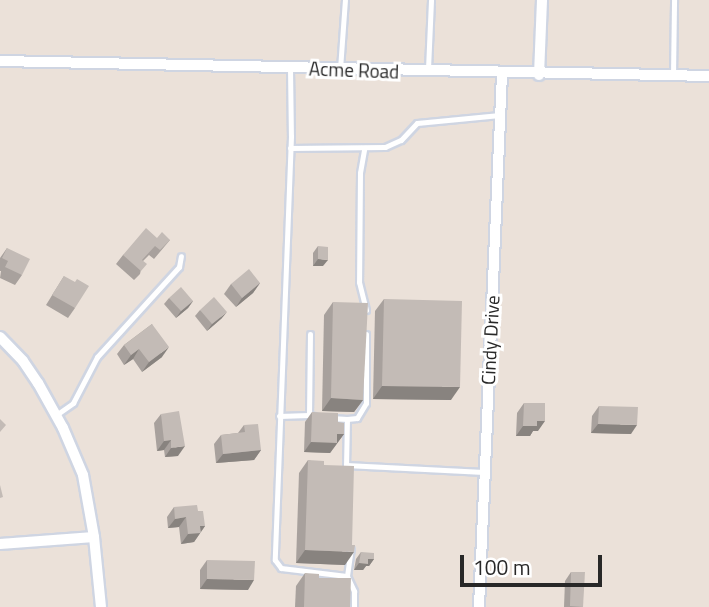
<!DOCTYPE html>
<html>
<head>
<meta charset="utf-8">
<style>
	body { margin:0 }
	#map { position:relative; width:709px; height:607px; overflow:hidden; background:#ebe1d9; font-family:"Titillium Web",sans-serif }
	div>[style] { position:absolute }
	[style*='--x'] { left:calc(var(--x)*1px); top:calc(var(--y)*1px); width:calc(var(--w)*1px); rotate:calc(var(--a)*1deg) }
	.roads { filter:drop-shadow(2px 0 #cfd5e2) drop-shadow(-2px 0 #cfd5e2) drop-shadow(0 2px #cfd5e2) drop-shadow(0 -2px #cfd5e2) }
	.lane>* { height:5px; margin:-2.5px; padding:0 2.5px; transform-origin:2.5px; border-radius:2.5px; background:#fff }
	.street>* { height:10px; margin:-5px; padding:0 5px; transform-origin:5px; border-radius:5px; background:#fff }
	.wall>* { inset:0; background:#a8a19d }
	.shaded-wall>* { inset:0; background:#88837f }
	.building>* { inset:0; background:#c3bbb6 }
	span { translate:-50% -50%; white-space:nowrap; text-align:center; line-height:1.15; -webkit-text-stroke:6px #fff; paint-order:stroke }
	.street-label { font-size:19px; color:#282828 }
	.scale { position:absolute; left:460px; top:555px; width:142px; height:32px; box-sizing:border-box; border:4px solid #282828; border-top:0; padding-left:9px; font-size:21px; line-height:24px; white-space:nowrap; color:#282828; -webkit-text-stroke:5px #fff; paint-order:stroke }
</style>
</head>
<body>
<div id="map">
	<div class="roads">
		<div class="lane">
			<div style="--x:290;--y:68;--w:68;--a:89.2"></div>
			<div style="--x:291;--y:136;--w:424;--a:92.2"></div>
			<div style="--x:275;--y:560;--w:10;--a:53"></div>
			<div style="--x:281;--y:568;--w:66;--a:6.9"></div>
			<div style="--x:347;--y:576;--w:17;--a:65"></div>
			<div style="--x:354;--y:591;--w:16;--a:90"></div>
			<div style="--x:340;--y:69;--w:69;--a:-85.9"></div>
			<div style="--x:428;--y:69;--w:69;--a:-87.5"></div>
			<div style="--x:673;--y:76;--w:76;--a:-89.2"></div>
			<div style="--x:290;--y:148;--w:95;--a:-0.6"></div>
			<div style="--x:385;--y:147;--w:17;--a:-24"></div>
			<div style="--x:401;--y:140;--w:23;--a:-47"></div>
			<div style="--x:417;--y:123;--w:83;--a:-5.5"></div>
			<div style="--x:364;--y:150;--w:23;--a:100"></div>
			<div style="--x:360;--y:173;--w:109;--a:90.5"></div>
			<div style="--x:359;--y:282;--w:29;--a:76"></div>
			<div style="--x:310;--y:334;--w:81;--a:90.7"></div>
			<div style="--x:309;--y:415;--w:5;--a:11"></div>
			<div style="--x:56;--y:415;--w:21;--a:-35"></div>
			<div style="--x:73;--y:403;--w:52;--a:-62.4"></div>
			<div style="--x:97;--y:357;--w:122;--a:-47.7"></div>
			<div style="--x:179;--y:267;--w:11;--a:-80"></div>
			<div style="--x:279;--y:416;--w:30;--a:-2"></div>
			<div style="--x:331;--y:418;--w:16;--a:4"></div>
			<div style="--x:347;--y:419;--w:46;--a:91.2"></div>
			<div style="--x:346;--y:465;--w:138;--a:2.9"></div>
			<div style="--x:347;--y:419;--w:10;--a:-6"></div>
			<div style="--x:357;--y:418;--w:17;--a:-59"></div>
			<div style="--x:366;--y:403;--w:69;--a:-90"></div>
			<div style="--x:347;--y:576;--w:27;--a:-82"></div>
		</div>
		<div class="street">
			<div style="--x:0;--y:61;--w:709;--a:1.21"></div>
			<div style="--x:539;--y:75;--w:75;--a:-87.7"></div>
			<div style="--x:0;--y:337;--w:33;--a:46"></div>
			<div style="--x:23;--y:361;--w:27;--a:56"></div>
			<div style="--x:38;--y:383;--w:51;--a:60.9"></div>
			<div style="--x:63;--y:428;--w:51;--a:66.9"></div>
			<div style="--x:83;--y:475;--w:63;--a:79.9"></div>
			<div style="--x:94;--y:537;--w:70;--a:84.3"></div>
			<div style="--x:0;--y:544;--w:94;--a:-4.3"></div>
			<div style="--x:479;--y:607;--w:533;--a:-87.53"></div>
		</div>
	</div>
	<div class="wall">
		<div style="clip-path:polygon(157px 238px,170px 240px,154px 259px,149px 255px,143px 261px,140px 274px,134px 280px,116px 264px,123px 255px)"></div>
		<div style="clip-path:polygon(318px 246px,323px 266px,313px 266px,313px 253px)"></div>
		<div style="clip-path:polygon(7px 248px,22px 275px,15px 285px,0 278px,1px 271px,0 271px,0 258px)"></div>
		<div style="clip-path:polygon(64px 276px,75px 308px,68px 318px,46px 305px)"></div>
		<div style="clip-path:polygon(260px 283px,253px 293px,236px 307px,224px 294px,231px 284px)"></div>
		<div style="clip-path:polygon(169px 298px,193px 301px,188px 308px,176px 318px,164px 304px)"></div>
		<div style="clip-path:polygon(384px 299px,451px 400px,373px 399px,375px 311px)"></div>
		<div style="clip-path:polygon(333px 302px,363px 400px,354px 412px,322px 411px,324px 315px)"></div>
		<div style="clip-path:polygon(200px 310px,222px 318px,207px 331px,195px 316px)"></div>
		<div style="clip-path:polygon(152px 324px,162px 357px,142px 372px,133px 359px,124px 365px,117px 354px,124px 345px)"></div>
		<div style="clip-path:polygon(524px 403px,538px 431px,533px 431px,530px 436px,516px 436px,517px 413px)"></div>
		<div style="clip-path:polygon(599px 406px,631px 434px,591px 433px,592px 416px)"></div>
		<div style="clip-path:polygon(312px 412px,338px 422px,344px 434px,330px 453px,304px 452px,305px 422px)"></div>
		<div style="clip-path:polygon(161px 414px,178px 456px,165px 457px,164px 450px,157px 451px,154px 423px)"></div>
		<div style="clip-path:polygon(244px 425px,261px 450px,254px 460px,216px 463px,214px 444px,221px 435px,238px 433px)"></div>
		<div style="clip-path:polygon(308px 460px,324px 465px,345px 565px,296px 563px,299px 473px)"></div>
		<div style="clip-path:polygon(174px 507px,205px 526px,194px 542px,181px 544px,179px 527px,168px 528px,167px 517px)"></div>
		<div style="clip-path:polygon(361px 552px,374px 559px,369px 566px,366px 566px,363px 570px,354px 570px,356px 559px)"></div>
		<div style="clip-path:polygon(207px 560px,248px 590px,200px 589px,200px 570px)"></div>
		<div style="clip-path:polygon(571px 572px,583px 607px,564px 607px,565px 581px)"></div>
		<div style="clip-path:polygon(305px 573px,319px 578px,350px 607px,295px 607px,296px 586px)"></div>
	</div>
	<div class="shaded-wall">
		<div style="clip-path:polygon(318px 259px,328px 260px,323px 266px,313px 266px)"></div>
		<div style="clip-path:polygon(260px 283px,253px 293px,236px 307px,242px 298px)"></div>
		<div style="clip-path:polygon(193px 301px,188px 308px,176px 318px,181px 311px)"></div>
		<div style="clip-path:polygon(227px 312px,222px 318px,207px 331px,212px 324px)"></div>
		<div style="clip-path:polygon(169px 347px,162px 357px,142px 372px,149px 362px)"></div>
		<div style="clip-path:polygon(139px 349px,133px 359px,124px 365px,131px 355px)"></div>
		<div style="clip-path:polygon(382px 386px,460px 387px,451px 400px,373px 399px)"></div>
		<div style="clip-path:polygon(331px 398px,363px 400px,354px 412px,322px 411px)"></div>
		<div style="clip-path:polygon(537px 421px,545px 421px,538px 431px,533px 431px,530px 436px,516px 436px,523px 426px)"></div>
		<div style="clip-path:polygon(598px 424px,637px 425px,631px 434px,591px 433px)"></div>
		<div style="clip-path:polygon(337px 434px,344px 434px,330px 453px,304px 452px,311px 442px)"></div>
		<div style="clip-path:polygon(171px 440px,164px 450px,157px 451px,164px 441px)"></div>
		<div style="clip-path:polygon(185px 446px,178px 456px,165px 457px,171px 448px)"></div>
		<div style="clip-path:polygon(261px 450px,254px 460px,216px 463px,223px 454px)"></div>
		<div style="clip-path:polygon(186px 517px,179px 527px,168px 528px,175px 519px)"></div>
		<div style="clip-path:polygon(200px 526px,205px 526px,194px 542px,181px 544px,188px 534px)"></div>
		<div style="clip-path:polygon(305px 550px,354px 552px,345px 565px,296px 563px)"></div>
		<div style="clip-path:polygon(368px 559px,374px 559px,369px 566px,366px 566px,363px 570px,354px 570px,359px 563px)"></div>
		<div style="clip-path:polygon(207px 579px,254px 580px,248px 590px,200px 589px)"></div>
	</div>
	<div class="building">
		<div style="clip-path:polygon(146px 228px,157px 238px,162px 232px,170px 240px,160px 250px,155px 246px,142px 260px,147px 264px,141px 271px,123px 255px)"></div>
		<div style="clip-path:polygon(318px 246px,328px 247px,328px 260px,318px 259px)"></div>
		<div style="clip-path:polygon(7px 248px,30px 259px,22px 275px,5px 267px,8px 261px,2px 258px)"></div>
		<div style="clip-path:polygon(249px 269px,260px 283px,242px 298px,231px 284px)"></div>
		<div style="clip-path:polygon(64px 276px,75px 282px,77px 279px,89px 286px,75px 308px,52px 295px)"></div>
		<div style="clip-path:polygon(181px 287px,193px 301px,181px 311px,169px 298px)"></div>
		<div style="clip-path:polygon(214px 297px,227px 312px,212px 324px,200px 310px)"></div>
		<div style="clip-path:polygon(384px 299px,462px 301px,460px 387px,382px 386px)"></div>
		<div style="clip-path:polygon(333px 302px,368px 303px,363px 400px,331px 398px)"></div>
		<div style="clip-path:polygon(152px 324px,169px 347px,149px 362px,139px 349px,131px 355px,124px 345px)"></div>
		<div style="clip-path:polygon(524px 403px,545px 403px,545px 421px,537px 421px,537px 426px,523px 426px)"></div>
		<div style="clip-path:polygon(599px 406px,638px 407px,637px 425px,598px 424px)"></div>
		<div style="clip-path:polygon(179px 411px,185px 446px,171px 448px,171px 440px,164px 441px,161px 414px)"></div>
		<div style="clip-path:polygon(312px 412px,338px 413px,338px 422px,344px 423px,344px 434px,337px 434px,337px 443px,311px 442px)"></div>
		<div style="clip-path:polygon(0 419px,6px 425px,0 432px)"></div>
		<div style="clip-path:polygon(258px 424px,261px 450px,223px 454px,221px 435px,245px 432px,244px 425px)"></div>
		<div style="clip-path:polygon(308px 460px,324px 461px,324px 465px,354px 466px,352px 545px,355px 545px,354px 552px,305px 550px)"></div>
		<div style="clip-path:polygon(0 485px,3px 497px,0 498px)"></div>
		<div style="clip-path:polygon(197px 505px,198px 511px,203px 511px,205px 526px,200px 526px,201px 533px,188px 534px,186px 517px,175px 519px,174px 507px)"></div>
		<div style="clip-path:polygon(361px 552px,374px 553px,374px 559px,368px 559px,368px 564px,359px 563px)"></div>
		<div style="clip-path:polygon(207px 560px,255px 561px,254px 580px,207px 579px)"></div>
		<div style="clip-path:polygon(571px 572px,585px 572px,583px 607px,570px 606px)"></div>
		<div style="clip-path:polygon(305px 573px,319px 574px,319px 578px,351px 578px,350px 607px,304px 607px)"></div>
	</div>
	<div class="street-label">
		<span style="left:354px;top:70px;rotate:2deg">Acme Road</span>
		<span style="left:490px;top:340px;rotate:-87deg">Cindy Drive</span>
	</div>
	<div class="scale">100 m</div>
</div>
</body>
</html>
